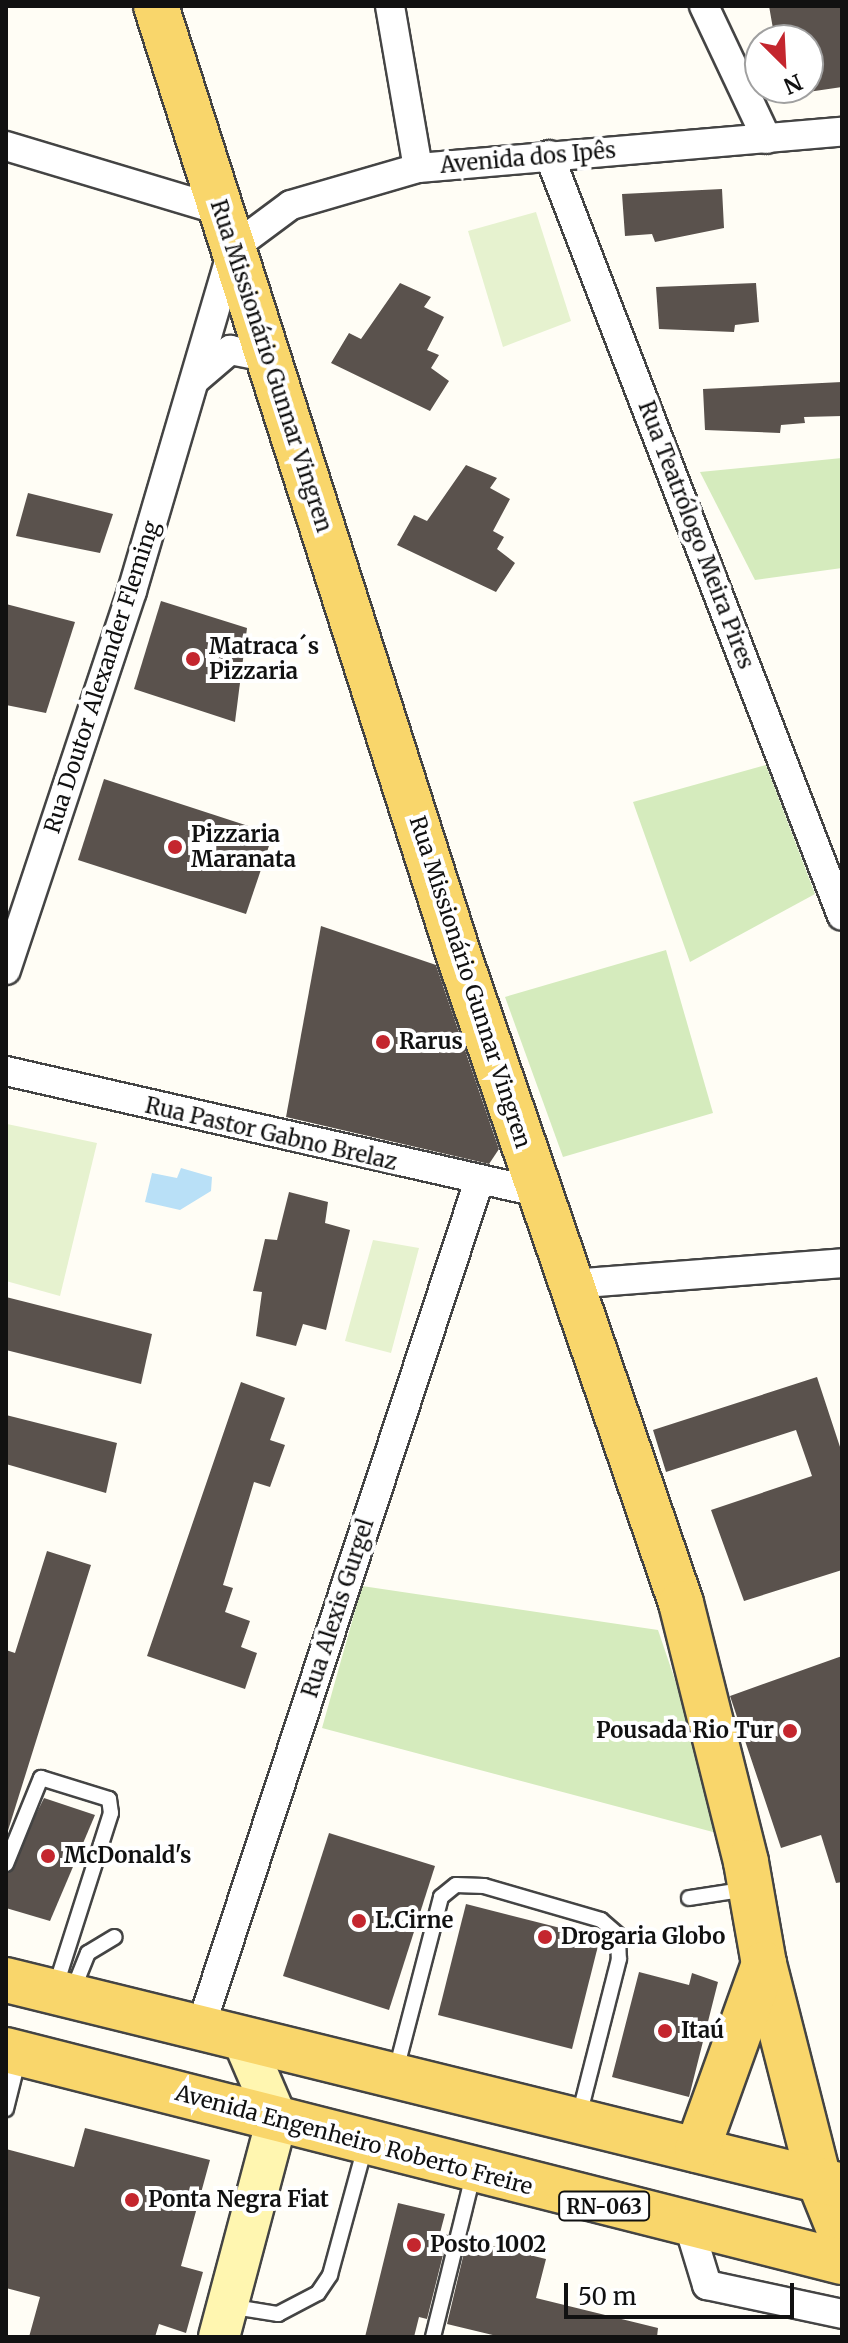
<!DOCTYPE html>
<html>
<head>
<meta charset="utf-8">
<style>
	body { margin:0 }
	#map { position:relative; width:848px; height:2343px; overflow:hidden; background:#fffdf5; font-family:Merriweather,serif }
	div>[style] { position:absolute }
	[style*='--x'] { left:calc(var(--x)*1px); top:calc(var(--y)*1px); width:calc(var(--w)*1px); rotate:calc(var(--a)*1deg) }
	.green>* { inset:0; background:#d5ebbd }
	.pitch>* { inset:0; background:#e6f2cf }
	.water>* { inset:0; background:#b9e0f7 }
	.building>* { inset:0; background:#5a524d }
	.roads { filter:drop-shadow(2px 0 #444) drop-shadow(-2px 0 #444) drop-shadow(0 2px #444) drop-shadow(0 -2px #444) }
	.service>* { height:14px; margin:-7px; padding:0 7px; transform-origin:7px; border-radius:7px; background:#fff }
	.minor>* { height:28px; margin:-14px; padding:0 14px; transform-origin:14px; border-radius:14px; background:#fff }
	.secondary>* { height:40px; margin:-20px; padding:0 20px; transform-origin:20px; border-radius:20px; background:#fff6b0 }
	.primary>* { height:44px; margin:-22px; padding:0 22px; transform-origin:22px; border-radius:22px; background:#f9d66b }
	.dots>* { width:22px; height:22px; translate:-50% -50%; box-sizing:border-box; border:4px solid #fff; border-radius:50% }
	span { translate:-50% -50%; white-space:nowrap; text-align:center; line-height:1.15; -webkit-text-stroke:8px #fff; paint-order:stroke }
	.shield-label span { padding:2px 6px; background:#fff; border:2px solid; border-radius:6px; -webkit-text-stroke-width:0 }
	.shield-label { font-size:20px; color:#111; font-weight:700 }
	.street-label { font-size:22px; color:#111 }
	.poi-label { font-size:22px; color:#111; font-weight:700 }
	.left { translate:0 -50%; text-align:left }
	.right { translate:-100% -50%; text-align:right }
	.frame { position:absolute; inset:0; border:8px solid #111; pointer-events:none }
	.north { position:absolute; left:744px; top:24px; width:80px; height:80px; box-sizing:border-box; background:#fff; border:2px solid #a0a0a0; border-radius:50%; rotate:156deg; font-size:22px; font-weight:700; line-height:32px; text-align:center; color:#111 }
	.north::after { content:''; display:block; margin:auto; width:28px; height:36px; background:#c4262e; clip-path:polygon(50% 0,100% 100%,50% 72%,0 100%) }
	.scale { position:absolute; left:564px; top:2283px; width:230px; height:36px; box-sizing:border-box; border:4px solid #111; border-top:0; padding-left:10px; font-size:24px; line-height:28px; white-space:nowrap; color:#111; -webkit-text-stroke:6px #fff; paint-order:stroke }
</style>
</head>
<body>
<div id="map">
	<div class="green">
		<div style="clip-path:polygon(842px 458px,842px 568px,755px 580px,700px 472px)"></div>
		<div style="clip-path:polygon(766px 765px,815px 894px,690px 962px,633px 802px)"></div>
		<div style="clip-path:polygon(666px 950px,713px 1113px,563px 1157px,505px 997px)"></div>
		<div style="clip-path:polygon(362px 1586px,658px 1630px,728px 1836px,322px 1728px)"></div>
	</div>
	<div class="pitch">
		<div style="clip-path:polygon(536px 212px,571px 321px,503px 347px,468px 231px)"></div>
		<div style="clip-path:polygon(7px 1124px,97px 1143px,60px 1296px,6px 1281px)"></div>
		<div style="clip-path:polygon(373px 1240px,419px 1248px,391px 1353px,345px 1341px)"></div>
	</div>
	<div class="water">
		<div style="clip-path:polygon(181px 1168px,212px 1177px,211px 1191px,180px 1210px,145px 1202px,152px 1173px,177px 1178px)"></div>
	</div>
	<div class="building">
		<div style="clip-path:polygon(769px 6px,842px 6px,842px 87px,808px 92px,808px 40px,775px 40px)"></div>
		<div style="clip-path:polygon(722px 189px,724px 228px,655px 242px,652px 234px,625px 236px,622px 194px)"></div>
		<div style="clip-path:polygon(400px 283px,431px 297px,424px 307px,444px 317px,427px 350px,439px 355px,431px 368px,449px 381px,430px 411px,331px 363px,349px 333px,361px 339px)"></div>
		<div style="clip-path:polygon(756px 283px,759px 322px,735px 325px,734px 332px,659px 329px,656px 287px)"></div>
		<div style="clip-path:polygon(842px 382px,842px 416px,804px 417px,805px 423px,781px 425px,780px 433px,705px 430px,703px 389px)"></div>
		<div style="clip-path:polygon(466px 465px,497px 478px,490px 488px,510px 499px,493px 531px,504px 537px,497px 549px,515px 563px,496px 592px,397px 545px,414px 515px,427px 521px)"></div>
		<div style="clip-path:polygon(28px 493px,113px 514px,100px 553px,16px 536px)"></div>
		<div style="clip-path:polygon(161px 601px,247px 628px,235px 722px,134px 689px)"></div>
		<div style="clip-path:polygon(6px 604px,75px 622px,46px 713px,6px 705px)"></div>
		<div style="clip-path:polygon(104px 779px,273px 834px,246px 914px,78px 860px)"></div>
		<div style="clip-path:polygon(321px 926px,436px 965px,499px 1149px,489px 1164px,286px 1117px)"></div>
		<div style="clip-path:polygon(289px 1192px,328px 1202px,325px 1223px,350px 1230px,326px 1330px,303px 1324px,296px 1346px,256px 1336px,262px 1292px,253px 1291px,265px 1239px,277px 1240px)"></div>
		<div style="clip-path:polygon(6px 1297px,152px 1334px,141px 1384px,6px 1350px)"></div>
		<div style="clip-path:polygon(817px 1377px,842px 1453px,842px 1570px,744px 1601px,711px 1510px,812px 1476px,796px 1430px,666px 1472px,653px 1430px)"></div>
		<div style="clip-path:polygon(241px 1382px,285px 1398px,270px 1440px,285px 1445px,270px 1487px,254px 1482px,223px 1585px,233px 1588px,225px 1612px,250px 1621px,241px 1647px,257px 1653px,245px 1689px,147px 1656px)"></div>
		<div style="clip-path:polygon(6px 1415px,117px 1443px,106px 1493px,6px 1464px)"></div>
		<div style="clip-path:polygon(47px 1551px,91px 1565px,6px 1837px,6px 1650px,15px 1653px)"></div>
		<div style="clip-path:polygon(842px 1656px,842px 1882px,836px 1883px,821px 1835px,781px 1848px,730px 1696px)"></div>
		<div style="clip-path:polygon(44px 1798px,95px 1815px,50px 1921px,6px 1908px,6px 1874px)"></div>
		<div style="clip-path:polygon(329px 1833px,435px 1866px,389px 2010px,283px 1976px)"></div>
		<div style="clip-path:polygon(466px 1904px,600px 1938px,572px 2049px,438px 2015px)"></div>
		<div style="clip-path:polygon(639px 1972px,689px 1985px,692px 1973px,718px 1982px,689px 2097px,612px 2077px)"></div>
		<div style="clip-path:polygon(85px 2128px,210px 2160px,181px 2266px,203px 2272px,186px 2333px,159px 2324px,155px 2337px,29px 2337px,40px 2297px,6px 2288px,6px 2149px,74px 2167px)"></div>
		<div style="clip-path:polygon(398px 2203px,445px 2214px,440px 2233px,448px 2235px,427px 2319px,419px 2317px,414px 2337px,365px 2337px)"></div>
		<div style="clip-path:polygon(467px 2240px,546px 2259px,536px 2298px,658px 2328px,657px 2337px,501px 2337px,447px 2324px)"></div>
	</div>
	<div class="roads">
		<div class="service">
			<div style="--x:6;--y:1864;--w:93;--a:-67.9"></div>
			<div style="--x:41;--y:1778;--w:71;--a:17.2"></div>
			<div style="--x:109;--y:1799;--w:14;--a:82"></div>
			<div style="--x:111;--y:1813;--w:185;--a:107.7"></div>
			<div style="--x:689;--y:1898;--w:60;--a:-8.7"></div>
			<div style="--x:73;--y:1990;--w:40;--a:-68"></div>
			<div style="--x:88;--y:1953;--w:31;--a:-31"></div>
			<div style="--x:396;--y:2070;--w:179;--a:-75.4"></div>
			<div style="--x:441;--y:1897;--w:19;--a:-39"></div>
			<div style="--x:456;--y:1885;--w:28;--a:2"></div>
			<div style="--x:484;--y:1886;--w:122;--a:16.2"></div>
			<div style="--x:601;--y:1920;--w:23;--a:41"></div>
			<div style="--x:618;--y:1935;--w:24;--a:88"></div>
			<div style="--x:619;--y:1959;--w:162;--a:104.3"></div>
			<div style="--x:6;--y:2109;--w:54;--a:-76"></div>
			<div style="--x:228;--y:2306;--w:51;--a:9.1"></div>
			<div style="--x:278;--y:2314;--w:45;--a:-27.7"></div>
			<div style="--x:318;--y:2293;--w:22;--a:-56"></div>
			<div style="--x:330;--y:2275;--w:133;--a:-74.7"></div>
			<div style="--x:433;--y:2337;--w:171;--a:-76.1"></div>
		</div>
		<div class="minor">
			<div style="--x:390;--y:6;--w:164;--a:80.2"></div>
			<div style="--x:704;--y:6;--w:147;--a:64.7"></div>
			<div style="--x:6;--y:146;--w:223;--a:16.7"></div>
			<div style="--x:549;--y:155;--w:815;--a:68.94"></div>
			<div style="--x:196;--y:379;--w:45;--a:-40.5"></div>
			<div style="--x:230;--y:350;--w:38;--a:11"></div>
			<div style="--x:6;--y:970;--w:399;--a:-71.6"></div>
			<div style="--x:132;--y:591;--w:358;--a:-73.6"></div>
			<div style="--x:233;--y:248;--w:72;--a:-36.6"></div>
			<div style="--x:291;--y:205;--w:132;--a:-16.2"></div>
			<div style="--x:418;--y:168;--w:426;--a:-4.9"></div>
			<div style="--x:6;--y:1071;--w:545;--a:12.84"></div>
			<div style="--x:572;--y:1284;--w:271;--a:-4.4"></div>
			<div style="--x:199;--y:2032;--w:893;--a:-71.79"></div>
			<div style="--x:689;--y:2226;--w:62;--a:73"></div>
			<div style="--x:707;--y:2285;--w:138;--a:12.1"></div>
		</div>
		<div class="secondary">
			<div style="--x:219;--y:2337;--w:226;--a:-75.1"></div>
			<div style="--x:277;--y:2119;--w:84;--a:-113.2"></div>
		</div>
		<div class="primary">
			<div style="--x:156;--y:6;--w:997;--a:72.31"></div>
			<div style="--x:459;--y:956;--w:684;--a:71.06"></div>
			<div style="--x:681;--y:1603;--w:267;--a:75.9"></div>
			<div style="--x:746;--y:1862;--w:104;--a:80"></div>
			<div style="--x:764;--y:1964;--w:223;--a:75.7"></div>
			<div style="--x:819;--y:2180;--w:61;--a:68"></div>
			<div style="--x:6;--y:1980;--w:861;--a:13.84"></div>
			<div style="--x:6;--y:2050;--w:862;--a:14.23"></div>
			<div style="--x:697;--y:2150;--w:198;--a:-70.2"></div>
		</div>
	</div>
	<div class="dots">
		<div style="left:193px;top:659px;background:#c4262e"></div>
		<div style="left:175px;top:847px;background:#c4262e"></div>
		<div style="left:383px;top:1042px;background:#c4262e"></div>
		<div style="left:790px;top:1731px;background:#c4262e"></div>
		<div style="left:48px;top:1856px;background:#c4262e"></div>
		<div style="left:359px;top:1921px;background:#c4262e"></div>
		<div style="left:545px;top:1937px;background:#c4262e"></div>
		<div style="left:665px;top:2031px;background:#c4262e"></div>
		<div style="left:132px;top:2200px;background:#c4262e"></div>
		<div style="left:414px;top:2245px;background:#c4262e"></div>
	</div>
	<div class="shield-label">
		<span style="left:604px;top:2206px">RN-063</span>
	</div>
	<div class="street-label">
		<span style="left:528px;top:158px;rotate:-5deg">Avenida dos Ipês</span>
		<span style="left:271px;top:366px;rotate:72deg">Rua Missionário Gunnar Vingren</span>
		<span style="left:696px;top:535px;rotate:69deg">Rua Teatrólogo Meira Pires</span>
		<span style="left:102px;top:677px;rotate:-72deg">Rua Doutor Alexander Fleming</span>
		<span style="left:470px;top:982px;rotate:72deg">Rua Missionário Gunnar Vingren</span>
		<span style="left:271px;top:1134px;rotate:13deg">Rua Pastor Gabno Brelaz</span>
		<span style="left:338px;top:1608px;rotate:-72deg">Rua Alexis Gurgel</span>
		<span style="left:354px;top:2140px;rotate:15deg">Avenida Engenheiro Roberto Freire</span>
	</div>
	<div class="poi-label">
		<span class="left" style="left:209px;top:659px">Matraca´s<br>Pizzaria</span>
		<span class="left" style="left:191px;top:847px">Pizzaria<br>Maranata</span>
		<span class="left" style="left:399px;top:1042px">Rarus</span>
		<span class="right" style="left:774px;top:1731px">Pousada Rio Tur</span>
		<span class="left" style="left:64px;top:1856px">McDonald's</span>
		<span class="left" style="left:375px;top:1921px">L.Cirne</span>
		<span class="left" style="left:561px;top:1937px">Drogaria Globo</span>
		<span class="left" style="left:681px;top:2031px">Itaú</span>
		<span class="left" style="left:148px;top:2200px">Ponta Negra Fiat</span>
		<span class="left" style="left:430px;top:2245px">Posto 1002</span>
	</div>
	<div class="frame"></div>
	<div class="north">N</div>
	<div class="scale">50 m</div>
</div>
</body>
</html>
